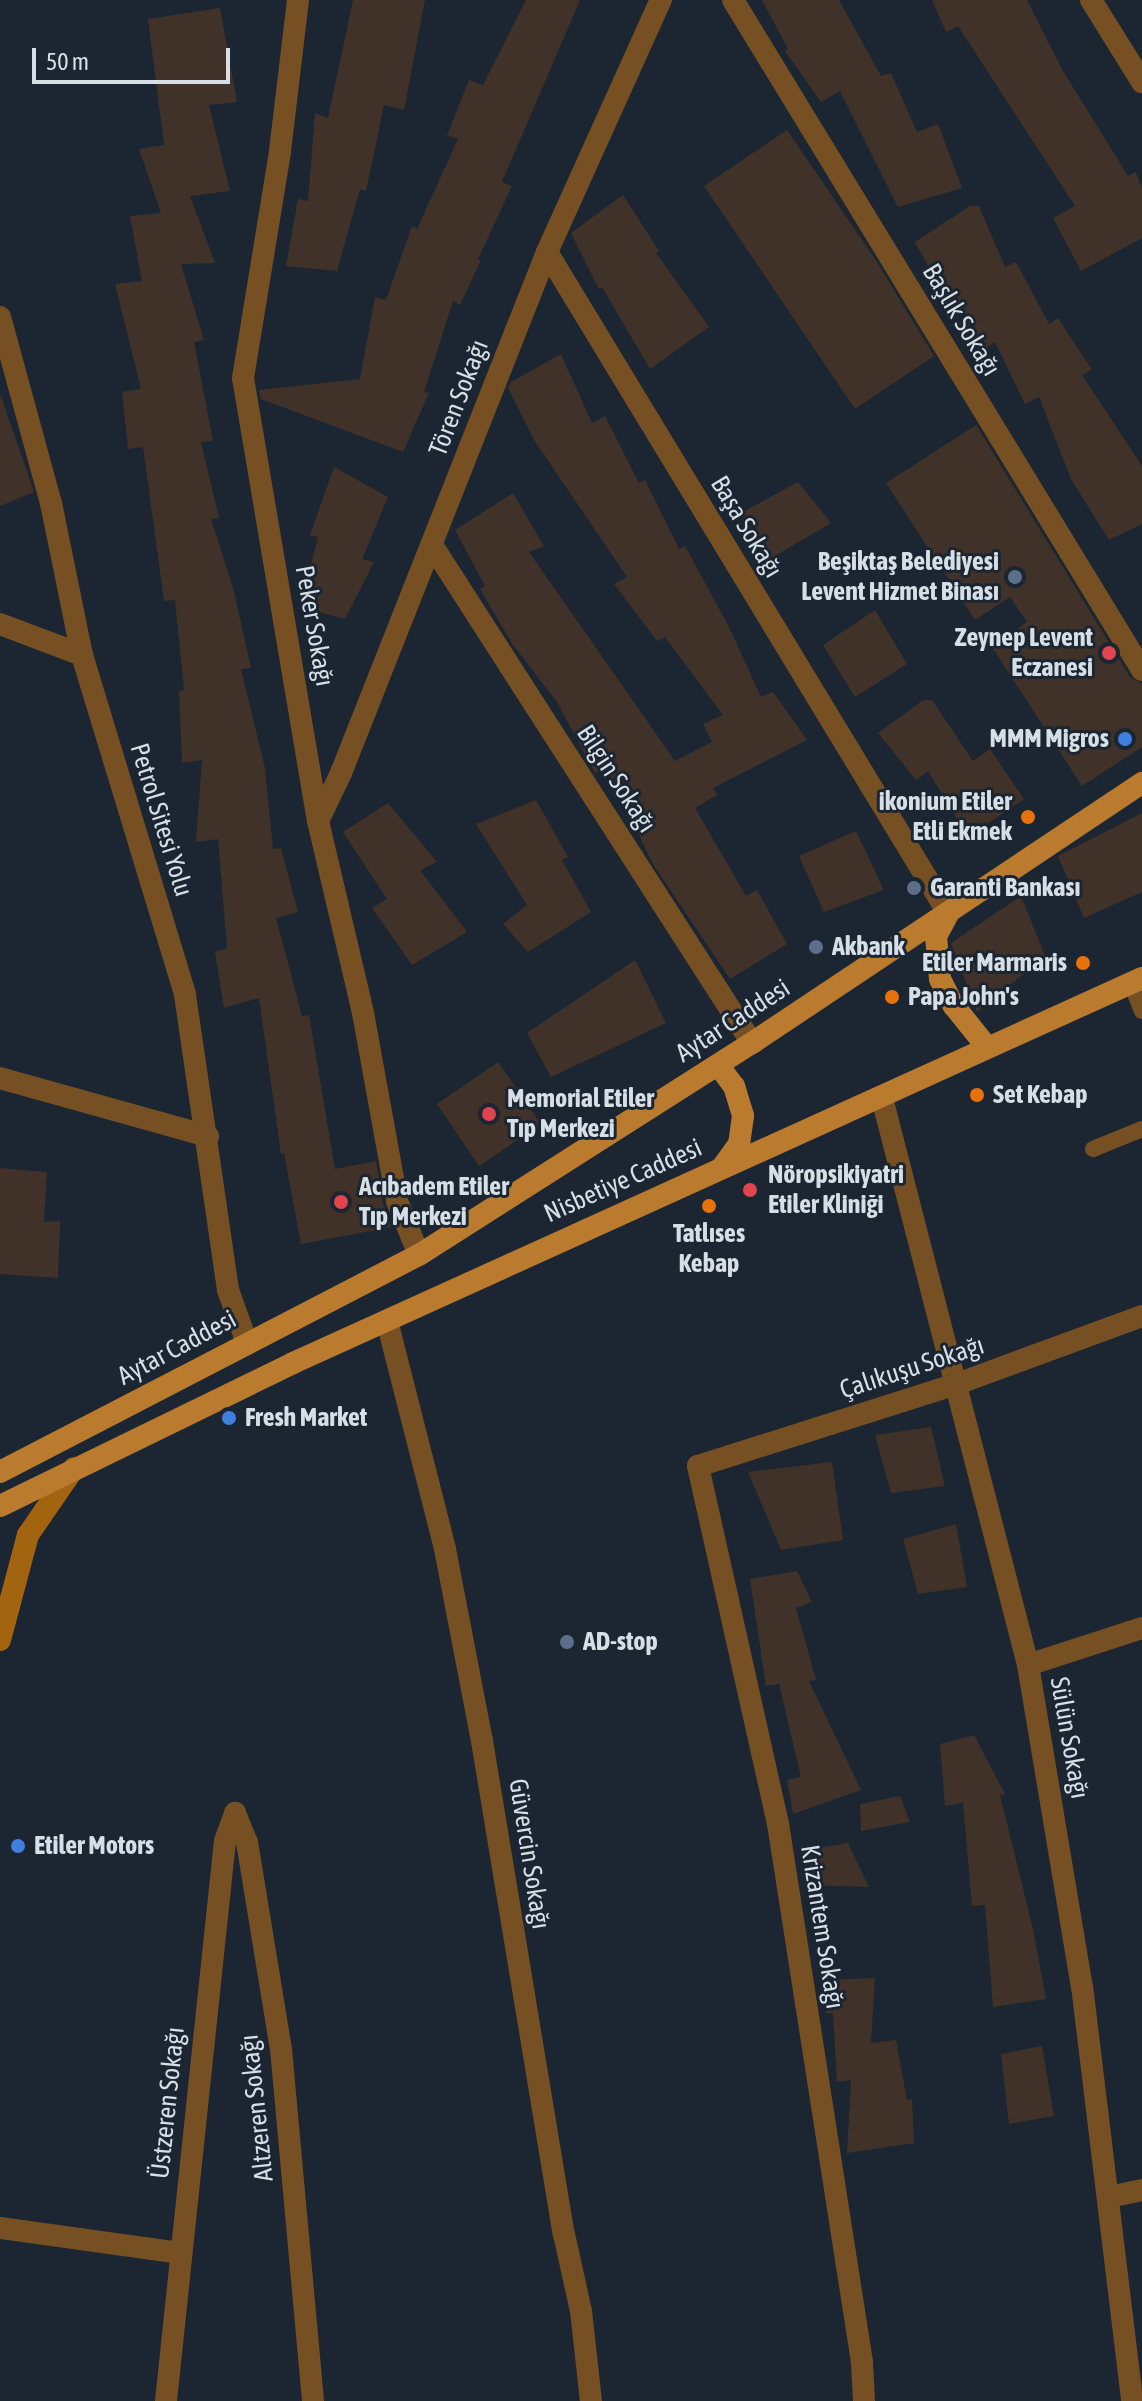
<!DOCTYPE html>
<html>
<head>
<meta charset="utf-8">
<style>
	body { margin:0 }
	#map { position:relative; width:1142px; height:2401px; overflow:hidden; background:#1b2632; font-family:"Asap Condensed",sans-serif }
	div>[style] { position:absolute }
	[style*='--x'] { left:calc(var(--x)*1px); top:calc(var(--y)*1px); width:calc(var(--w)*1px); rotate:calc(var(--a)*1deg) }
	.building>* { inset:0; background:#403228 }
	.service>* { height:16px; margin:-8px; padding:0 8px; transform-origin:8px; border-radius:8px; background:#764f23 }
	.minor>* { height:22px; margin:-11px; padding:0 11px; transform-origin:11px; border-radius:11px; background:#764f23 }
	.secondary>* { height:22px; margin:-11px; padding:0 11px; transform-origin:11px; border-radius:11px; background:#a2640f }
	.primary>* { height:22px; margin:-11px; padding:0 11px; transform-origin:11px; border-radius:11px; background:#ba7b2f }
	.dots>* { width:22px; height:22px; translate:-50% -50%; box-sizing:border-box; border:4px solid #1b2632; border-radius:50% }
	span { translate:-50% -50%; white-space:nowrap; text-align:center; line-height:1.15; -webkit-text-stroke:6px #1b2632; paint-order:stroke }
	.street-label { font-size:26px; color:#d6dee6 }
	.poi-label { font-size:26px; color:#d6dee6; font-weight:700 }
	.right { translate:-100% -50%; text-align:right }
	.left { translate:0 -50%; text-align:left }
	.scale { position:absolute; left:32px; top:48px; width:198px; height:36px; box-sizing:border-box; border:4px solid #d6dee6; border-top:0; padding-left:10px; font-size:24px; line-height:28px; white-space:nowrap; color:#d6dee6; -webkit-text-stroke:6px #1b2632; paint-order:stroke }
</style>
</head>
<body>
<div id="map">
	<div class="building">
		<div style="clip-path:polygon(353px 0,425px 0,404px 110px,384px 105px,366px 191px,360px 189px,337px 271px,286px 266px,298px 199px,308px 201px,315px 113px,328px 118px)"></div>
		<div style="clip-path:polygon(526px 0,580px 0,502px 182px,512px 186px,478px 259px,481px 260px,460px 305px,453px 301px,424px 392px,429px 393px,403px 452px,261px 399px,259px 390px,360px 379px,375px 297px,386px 300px,412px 226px,417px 229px,458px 139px,447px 135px,469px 80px,483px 85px)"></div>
		<div style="clip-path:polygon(762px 0,839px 0,881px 76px,891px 73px,917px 132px,938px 124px,962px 188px,898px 207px,840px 91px,821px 102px,785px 51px,788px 49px)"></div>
		<div style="clip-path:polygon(932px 0,1027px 0,1063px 71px,1128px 176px,1136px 172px,1142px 189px,1142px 238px,1081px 271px,1053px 218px,1075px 206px,958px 26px,946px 32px)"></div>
		<div style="clip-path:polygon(220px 8px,237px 102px,209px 105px,230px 191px,190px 196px,215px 263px,181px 264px,204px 340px,194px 342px,213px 441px,201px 442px,219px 518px,211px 519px,234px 591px,251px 668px,241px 669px,265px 768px,273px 849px,281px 848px,298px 912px,276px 918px,302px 1016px,309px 1015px,335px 1169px,376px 1161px,383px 1204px,392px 1227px,301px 1244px,284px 1153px,281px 1154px,259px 998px,224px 1008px,215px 952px,227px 948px,218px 839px,196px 842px,202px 760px,182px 763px,179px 691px,184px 690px,175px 600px,164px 601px,143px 447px,128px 449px,122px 392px,141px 389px,115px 284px,142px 281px,130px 216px,161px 213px,139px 149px,164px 145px,148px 19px)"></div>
		<div style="clip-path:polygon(787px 130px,875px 259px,934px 356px,855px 409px,704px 186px)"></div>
		<div style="clip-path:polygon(623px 195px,659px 251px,656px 253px,709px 327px,650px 369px,602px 287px,599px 289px,571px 233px)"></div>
		<div style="clip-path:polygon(970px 206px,979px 206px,1005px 267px,1016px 262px,1049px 324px,1058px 318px,1092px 370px,1082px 375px,1142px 466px,1142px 524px,1109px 540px,1071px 479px,1039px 397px,1025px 404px,995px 342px,983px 350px,942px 285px,939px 286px,915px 242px)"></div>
		<div style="clip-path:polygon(561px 354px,592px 423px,605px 416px,639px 483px,645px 480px,679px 549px,685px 546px,728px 625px,761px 697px,773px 692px,807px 740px,713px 788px,717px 795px,695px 808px,746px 896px,757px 890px,787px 944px,730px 979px,653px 864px,606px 767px,595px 773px,557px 702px,513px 645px,480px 589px,485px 586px,455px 530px,513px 493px,544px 546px,529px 552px,675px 761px,712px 742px,703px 724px,723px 715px,665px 637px,657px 641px,614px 584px,627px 577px,534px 440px,508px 388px,511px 382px)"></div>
		<div style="clip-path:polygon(1px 396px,34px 492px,0 506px,0 397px)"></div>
		<div style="clip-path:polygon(976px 425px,1130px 677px,1142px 684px,1142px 747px,1082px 786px,992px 647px,1027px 622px,1010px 597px,975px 620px,886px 483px)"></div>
		<div style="clip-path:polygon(334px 467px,388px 497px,362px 559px,374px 562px,345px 619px,300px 607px,318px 537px,310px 535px)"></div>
		<div style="clip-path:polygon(798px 482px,831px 523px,768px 560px,741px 513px)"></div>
		<div style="clip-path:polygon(875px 610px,907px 664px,855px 697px,823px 645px)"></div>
		<div style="clip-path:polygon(923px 700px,932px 700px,973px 761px,990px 749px,1024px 799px,968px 837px,928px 771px,916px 780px,878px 733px)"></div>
		<div style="clip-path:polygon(536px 800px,568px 857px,562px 860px,591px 912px,528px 952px,503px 924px,527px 905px,476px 824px)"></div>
		<div style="clip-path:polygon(388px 803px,437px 862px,420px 870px,467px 932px,412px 965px,372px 908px,387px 899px,343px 832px)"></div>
		<div style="clip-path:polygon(1142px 813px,1142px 892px,1084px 918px,1058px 856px)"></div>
		<div style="clip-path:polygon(856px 831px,884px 890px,824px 912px,799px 856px)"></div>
		<div style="clip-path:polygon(1021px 896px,1045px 956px,977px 1012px,951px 943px)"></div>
		<div style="clip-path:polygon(635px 960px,666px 1023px,551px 1077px,527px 1033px)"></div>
		<div style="clip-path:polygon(498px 1062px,541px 1124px,479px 1166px,437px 1104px)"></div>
		<div style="clip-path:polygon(0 1168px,47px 1172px,44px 1222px,60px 1221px,58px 1278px,0 1274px)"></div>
		<div style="clip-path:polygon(931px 1427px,945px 1486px,891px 1493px,875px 1435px)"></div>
		<div style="clip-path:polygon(832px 1462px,843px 1540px,781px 1550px,748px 1472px)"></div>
		<div style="clip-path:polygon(956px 1524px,967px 1587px,918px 1594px,903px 1539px)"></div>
		<div style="clip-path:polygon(797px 1571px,812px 1602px,796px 1608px,816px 1680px,809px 1681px,861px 1790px,793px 1814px,787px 1780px,801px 1777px,779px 1684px,766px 1686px,750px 1579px)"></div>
		<div style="clip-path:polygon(974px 1735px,1005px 1794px,1000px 1795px,1033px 1929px,1046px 1999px,993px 2007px,985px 1905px,972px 1906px,963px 1803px,945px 1806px,940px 1744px)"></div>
		<div style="clip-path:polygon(900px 1796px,910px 1822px,861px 1831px,860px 1804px)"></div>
		<div style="clip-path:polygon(848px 1843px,869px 1887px,807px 1885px,801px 1851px)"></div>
		<div style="clip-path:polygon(875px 1978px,871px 2043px,896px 2040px,907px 2100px,912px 2099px,914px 2143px,847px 2153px,851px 2080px,837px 2082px,833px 2013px,826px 2013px,828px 1980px)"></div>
		<div style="clip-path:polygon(1042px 2046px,1054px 2116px,1009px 2124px,1001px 2054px)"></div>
	</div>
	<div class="service">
		<div style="--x:1131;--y:983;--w:30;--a:69"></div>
		<div style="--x:1093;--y:1149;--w:53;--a:-22.2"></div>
	</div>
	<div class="minor">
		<div style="--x:298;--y:0;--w:153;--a:96.8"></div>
		<div style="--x:280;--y:152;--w:229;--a:99.3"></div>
		<div style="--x:243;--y:378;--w:449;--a:80.4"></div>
		<div style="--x:318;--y:821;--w:197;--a:76.8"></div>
		<div style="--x:363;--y:1013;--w:191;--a:79.7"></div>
		<div style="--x:397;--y:1201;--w:58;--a:67.8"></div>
		<div style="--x:733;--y:0;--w:785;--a:58.6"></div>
		<div style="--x:1091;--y:0;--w:97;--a:58.1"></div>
		<div style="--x:547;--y:252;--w:773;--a:58.76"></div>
		<div style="--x:0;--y:317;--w:193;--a:74.7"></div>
		<div style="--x:51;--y:503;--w:155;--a:78.5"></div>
		<div style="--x:82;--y:655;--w:355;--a:73.1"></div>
		<div style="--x:185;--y:995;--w:298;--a:81.7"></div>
		<div style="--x:228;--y:1290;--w:56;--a:70.3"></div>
		<div style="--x:432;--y:545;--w:592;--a:57.28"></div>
		<div style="--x:0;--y:624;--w:88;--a:20.7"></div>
		<div style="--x:318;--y:821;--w:53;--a:-64.4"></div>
		<div style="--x:341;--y:773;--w:560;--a:-68.43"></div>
		<div style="--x:547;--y:252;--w:277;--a:-65.7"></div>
		<div style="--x:0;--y:1078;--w:216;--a:15.6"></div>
		<div style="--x:882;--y:1098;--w:585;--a:75.56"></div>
		<div style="--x:1028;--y:1665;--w:326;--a:80.5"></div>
		<div style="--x:1082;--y:1986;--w:418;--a:83.1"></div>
		<div style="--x:387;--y:1321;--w:235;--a:75.7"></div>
		<div style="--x:445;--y:1549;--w:196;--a:79.1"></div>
		<div style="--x:482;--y:1741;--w:500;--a:80.6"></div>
		<div style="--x:564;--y:2234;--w:79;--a:77.6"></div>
		<div style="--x:581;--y:2311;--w:91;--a:83.7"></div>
		<div style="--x:1028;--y:1665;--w:120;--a:-18"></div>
		<div style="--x:235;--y:1813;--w:31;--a:68"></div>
		<div style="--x:247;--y:1842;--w:210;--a:80.7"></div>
		<div style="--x:281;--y:2049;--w:353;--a:84.8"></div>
		<div style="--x:1109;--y:2197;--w:34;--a:-12"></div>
		<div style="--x:0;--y:2228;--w:183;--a:7.9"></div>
		<div style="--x:166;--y:2401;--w:563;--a:-83.99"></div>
		<div style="--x:225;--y:1841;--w:30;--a:-70"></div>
		<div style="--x:864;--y:2401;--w:39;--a:-93"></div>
		<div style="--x:862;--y:2362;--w:545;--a:-98.87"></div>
		<div style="--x:778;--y:1824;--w:367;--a:-102.6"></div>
		<div style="--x:698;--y:1466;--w:272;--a:-17.6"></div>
		<div style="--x:957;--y:1384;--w:197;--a:-20.2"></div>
	</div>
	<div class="secondary">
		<div style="--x:0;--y:1640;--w:109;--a:-75.1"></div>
		<div style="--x:28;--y:1535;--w:81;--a:-55.5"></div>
	</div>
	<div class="primary">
		<div style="--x:948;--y:914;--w:26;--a:118"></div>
		<div style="--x:936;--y:937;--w:42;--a:84.6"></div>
		<div style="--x:940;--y:979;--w:30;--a:63"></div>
		<div style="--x:954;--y:1006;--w:53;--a:51.2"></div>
		<div style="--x:718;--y:1065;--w:26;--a:53"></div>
		<div style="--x:734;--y:1086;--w:31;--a:73"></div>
		<div style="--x:743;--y:1116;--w:28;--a:98"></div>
		<div style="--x:739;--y:1144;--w:27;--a:126"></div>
		<div style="--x:0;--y:1472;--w:472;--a:-27.4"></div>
		<div style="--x:419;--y:1255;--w:395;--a:-32.5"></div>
		<div style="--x:752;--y:1043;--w:469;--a:-33.7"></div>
		<div style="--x:0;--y:1506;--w:326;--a:-26"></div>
		<div style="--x:293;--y:1363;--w:932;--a:-24.39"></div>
	</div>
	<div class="dots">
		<div style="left:1015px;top:577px;background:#5c6f8a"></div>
		<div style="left:1109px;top:653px;background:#e0444e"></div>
		<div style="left:1125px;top:739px;background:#3f7fe0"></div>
		<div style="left:1028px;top:817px;background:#e8710a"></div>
		<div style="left:914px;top:888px;background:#5c6f8a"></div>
		<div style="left:816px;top:947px;background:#5c6f8a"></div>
		<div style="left:1083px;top:963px;background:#e8710a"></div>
		<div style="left:892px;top:997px;background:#e8710a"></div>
		<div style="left:977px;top:1095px;background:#e8710a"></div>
		<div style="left:489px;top:1114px;background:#e0444e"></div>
		<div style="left:750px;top:1190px;background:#e0444e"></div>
		<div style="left:341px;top:1202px;background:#e0444e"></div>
		<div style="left:709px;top:1206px;background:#e8710a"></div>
		<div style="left:229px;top:1418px;background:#3f7fe0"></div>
		<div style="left:567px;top:1642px;background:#5c6f8a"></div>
		<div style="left:18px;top:1846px;background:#3f7fe0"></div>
	</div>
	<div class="street-label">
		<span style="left:961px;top:320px;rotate:59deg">Başlık Sokağı</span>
		<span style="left:459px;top:398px;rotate:-69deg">Tören Sokağı</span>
		<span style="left:746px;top:527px;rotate:59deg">Başa Sokağı</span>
		<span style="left:314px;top:626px;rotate:80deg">Peker Sokağı</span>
		<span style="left:616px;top:779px;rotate:57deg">Bilgin Sokağı</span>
		<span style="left:161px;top:820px;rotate:73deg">Petrol Sitesi Yolu</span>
		<span style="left:733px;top:1021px;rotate:-33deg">Aytar Caddesi</span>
		<span style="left:623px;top:1181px;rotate:-24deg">Nisbetiye Caddesi</span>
		<span style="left:177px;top:1348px;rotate:-28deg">Aytar Caddesi</span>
		<span style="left:912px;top:1368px;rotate:-18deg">Çalıkuşu Sokağı</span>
		<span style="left:1069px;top:1738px;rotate:80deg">Sülün Sokağı</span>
		<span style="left:529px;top:1854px;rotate:81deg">Güvercin Sokağı</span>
		<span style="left:822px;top:1927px;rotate:81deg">Krizantem Sokağı</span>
		<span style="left:168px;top:2103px;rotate:-84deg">Üstzeren Sokağı</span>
		<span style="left:257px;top:2108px;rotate:-96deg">Altzeren Sokağı</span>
	</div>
	<div class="poi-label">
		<span class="right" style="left:999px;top:577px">Beşiktaş Belediyesi<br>Levent Hizmet Binası</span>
		<span class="right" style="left:1093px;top:653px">Zeynep Levent<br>Eczanesi</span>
		<span class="right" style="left:1109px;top:739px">MMM Migros</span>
		<span class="right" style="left:1012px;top:817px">ikonium Etiler<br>Etli Ekmek</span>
		<span class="left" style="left:930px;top:888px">Garanti Bankası</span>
		<span class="left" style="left:832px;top:947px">Akbank</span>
		<span class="right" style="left:1067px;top:963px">Etiler Marmaris</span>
		<span class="left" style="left:908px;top:997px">Papa John's</span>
		<span class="left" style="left:993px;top:1095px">Set Kebap</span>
		<span class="left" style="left:507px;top:1114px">Memorial Etiler<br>Tıp Merkezi</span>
		<span class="left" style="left:768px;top:1190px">Nöropsikiyatri<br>Etiler Kliniği</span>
		<span class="left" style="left:359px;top:1202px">Acıbadem Etiler<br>Tıp Merkezi</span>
		<span style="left:709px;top:1249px">Tatlıses<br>Kebap</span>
		<span class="left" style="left:245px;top:1418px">Fresh Market</span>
		<span class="left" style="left:583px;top:1642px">AD-stop</span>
		<span class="left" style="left:34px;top:1846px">Etiler Motors</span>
	</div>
	<div class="scale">50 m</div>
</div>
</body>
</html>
